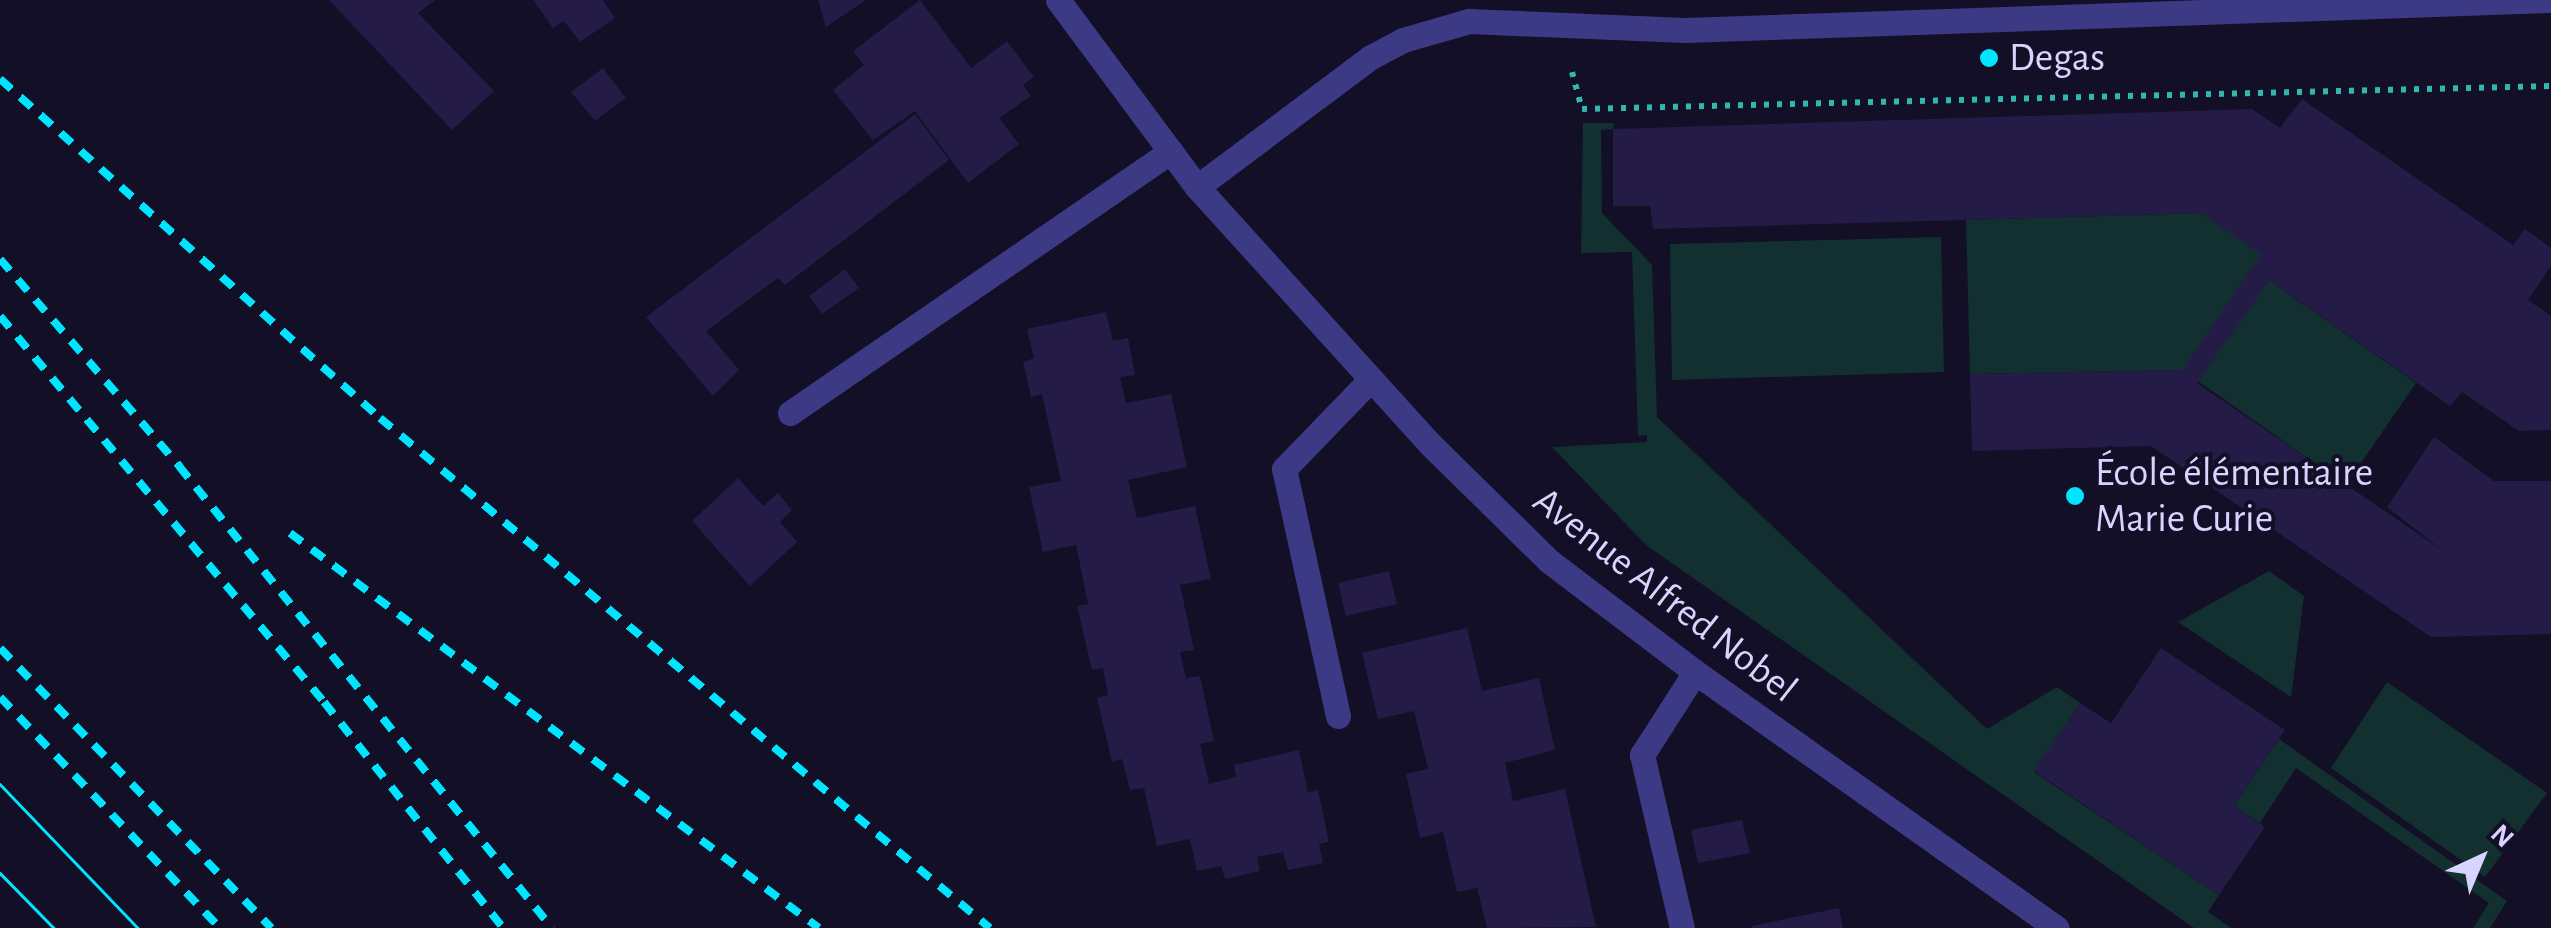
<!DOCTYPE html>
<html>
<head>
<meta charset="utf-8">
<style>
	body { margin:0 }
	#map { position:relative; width:2551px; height:928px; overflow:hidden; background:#130f26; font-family:"Alegreya Sans",sans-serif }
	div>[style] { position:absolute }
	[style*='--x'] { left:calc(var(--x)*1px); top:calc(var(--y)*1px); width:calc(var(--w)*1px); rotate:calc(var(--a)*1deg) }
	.green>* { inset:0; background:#12302f }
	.building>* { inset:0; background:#241b47 }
	.path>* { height:6px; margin-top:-3px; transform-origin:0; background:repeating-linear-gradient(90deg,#2fb8b0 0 5px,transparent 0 13px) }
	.minor>* { height:25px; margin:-12.5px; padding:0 12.5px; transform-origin:12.5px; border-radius:12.5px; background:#3d3a85 }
	.tram>* { height:2.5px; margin:-1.25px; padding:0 1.25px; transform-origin:1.25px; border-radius:1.25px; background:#00e5ff }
	.rail>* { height:8px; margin-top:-4px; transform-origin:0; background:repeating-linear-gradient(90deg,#00e5ff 0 15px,transparent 0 27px) }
	.dots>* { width:28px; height:28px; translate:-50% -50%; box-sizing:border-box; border:5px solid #130f26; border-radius:50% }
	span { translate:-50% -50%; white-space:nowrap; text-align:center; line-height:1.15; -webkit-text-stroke:8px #130f26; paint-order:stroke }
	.poi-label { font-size:40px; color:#d9d4ff }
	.left { translate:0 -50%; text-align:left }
	.street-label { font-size:40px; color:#d9d4ff }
	.north { position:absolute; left:2431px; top:808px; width:100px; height:100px; -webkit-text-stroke:8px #130f26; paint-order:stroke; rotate:44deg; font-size:28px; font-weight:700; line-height:40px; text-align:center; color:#d9d4ff }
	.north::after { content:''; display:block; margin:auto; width:35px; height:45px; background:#d9d4ff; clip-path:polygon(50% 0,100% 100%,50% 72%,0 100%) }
</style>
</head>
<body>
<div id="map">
	<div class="green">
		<div style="clip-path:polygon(1583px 123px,1614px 123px,1613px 129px,1601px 130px,1602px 213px,1652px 265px,1657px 417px,1987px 729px,2057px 687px,2080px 703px,2034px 772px,2219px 895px,2208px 912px,2231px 928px,2194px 928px,1646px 545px,1552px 447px,1647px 442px,1647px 435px,1638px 436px,1632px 252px,1581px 253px)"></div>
		<div style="clip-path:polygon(2202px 213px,2278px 266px,2269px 280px,2416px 383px,2346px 485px,2182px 370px,1970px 374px,1966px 220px)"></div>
		<div style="clip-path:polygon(1941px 237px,1944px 372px,1672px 380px,1670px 244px)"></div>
		<div style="clip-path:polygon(2269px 571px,2304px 596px,2291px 697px,2178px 622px)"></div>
		<div style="clip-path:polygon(2387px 682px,2547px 793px,2485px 877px,2331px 768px)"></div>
		<div style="clip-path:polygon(2279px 739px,2507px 901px,2490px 928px,2473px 928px,2489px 903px,2296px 768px,2260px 823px,2234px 806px)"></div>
	</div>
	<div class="building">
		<div style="clip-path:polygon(329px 0,435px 0,418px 13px,494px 91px,452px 130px)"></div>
		<div style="clip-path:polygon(533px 0,603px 0,615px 18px,580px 42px,564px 21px,553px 28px)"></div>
		<div style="clip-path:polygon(818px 0,866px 0,826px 27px)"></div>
		<div style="clip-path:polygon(920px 0,971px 68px,1007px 41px,1034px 77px,1023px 85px,1031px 96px,999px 118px,1019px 144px,968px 183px,915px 111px,873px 140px,833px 90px,864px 65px,853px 51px)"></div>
		<div style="clip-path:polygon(603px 68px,626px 98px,595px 121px,571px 92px)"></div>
		<div style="clip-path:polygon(2302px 99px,2513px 245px,2525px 229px,2551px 248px,2551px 266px,2528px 300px,2551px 316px,2551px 430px,2519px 431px,2462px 392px,2450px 406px,2269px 280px,2197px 383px,2442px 550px,2387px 507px,2434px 437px,2494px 481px,2551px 481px,2551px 634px,2431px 637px,2151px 446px,1972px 451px,1970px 374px,2182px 370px,2261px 255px,2202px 213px,1653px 229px,1650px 206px,1613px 206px,1613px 129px,2252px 109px,2280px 128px)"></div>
		<div style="clip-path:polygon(915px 114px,949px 160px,785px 285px,778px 278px,706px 331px,739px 370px,713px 396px,646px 317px)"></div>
		<div style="clip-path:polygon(845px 269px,859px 288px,822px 314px,809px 296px)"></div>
		<div style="clip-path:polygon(1106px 312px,1113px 341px,1128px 338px,1135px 375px,1120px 377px,1126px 403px,1171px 394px,1187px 467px,1128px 480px,1137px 518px,1195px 506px,1211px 579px,1180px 585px,1194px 650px,1180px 652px,1186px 678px,1200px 676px,1214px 741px,1200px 744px,1209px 784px,1236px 777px,1234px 765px,1299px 750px,1308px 792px,1318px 790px,1329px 842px,1319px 844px,1323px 863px,1288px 870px,1283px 852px,1257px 857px,1260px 871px,1225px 879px,1221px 866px,1197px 871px,1190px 839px,1157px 846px,1144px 788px,1130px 790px,1122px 759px,1112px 762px,1097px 698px,1108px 695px,1103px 668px,1092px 670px,1077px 606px,1088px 604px,1076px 545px,1043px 552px,1029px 487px,1061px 481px,1042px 394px,1031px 397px,1023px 362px,1034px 358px,1027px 329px)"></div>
		<div style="clip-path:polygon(738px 478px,763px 506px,778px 493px,792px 510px,780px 522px,797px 542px,750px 586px,692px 521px)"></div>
		<div style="clip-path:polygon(1389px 571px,1397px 604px,1346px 616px,1338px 583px)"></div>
		<div style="clip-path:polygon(1467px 628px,1482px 691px,1539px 678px,1555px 750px,1505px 763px,1513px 801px,1565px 789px,1596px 927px,1487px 928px,1477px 888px,1457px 892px,1443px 832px,1420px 838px,1406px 774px,1428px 769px,1414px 711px,1378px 719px,1362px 653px)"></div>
		<div style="clip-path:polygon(2161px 648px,2285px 730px,2234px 806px,2265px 827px,2219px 895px,2034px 771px,2080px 703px,2111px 723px)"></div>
		<div style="clip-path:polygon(1742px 820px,1750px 853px,1698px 863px,1691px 830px)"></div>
		<div style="clip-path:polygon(1839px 908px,1843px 928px,1752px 928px,1752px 926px)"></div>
	</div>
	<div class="path">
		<div style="--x:1572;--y:72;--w:38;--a:75"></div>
		<div style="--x:1582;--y:109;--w:969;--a:-1.36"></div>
	</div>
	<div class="minor">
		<div style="--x:1058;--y:0;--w:233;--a:53.4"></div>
		<div style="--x:1197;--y:187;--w:348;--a:47.8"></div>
		<div style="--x:1431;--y:445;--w:165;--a:44.5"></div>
		<div style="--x:1549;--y:561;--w:183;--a:37.2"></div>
		<div style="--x:1695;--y:672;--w:443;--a:35.3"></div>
		<div style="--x:1197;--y:187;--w:217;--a:-36.8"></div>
		<div style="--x:1371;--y:57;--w:36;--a:-28"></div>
		<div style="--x:1403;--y:40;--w:69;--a:-16.1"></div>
		<div style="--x:1469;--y:21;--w:216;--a:2.4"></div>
		<div style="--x:1685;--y:30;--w:863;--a:-1.99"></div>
		<div style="--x:790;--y:413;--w:462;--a:-34.5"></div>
		<div style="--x:1338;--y:716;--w:253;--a:-102.3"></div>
		<div style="--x:1284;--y:469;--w:125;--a:-46"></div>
		<div style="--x:1682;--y:928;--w:178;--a:-103"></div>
		<div style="--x:1642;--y:755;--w:98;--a:-57.4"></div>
	</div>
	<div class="tram">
		<div style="--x:0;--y:784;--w:199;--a:46.2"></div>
		<div style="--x:0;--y:873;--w:77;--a:45.5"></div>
	</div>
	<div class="rail">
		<div style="--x:0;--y:79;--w:509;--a:41.74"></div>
		<div style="--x:380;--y:418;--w:795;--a:39.9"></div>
		<div style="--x:0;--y:259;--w:274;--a:49.1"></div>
		<div style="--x:179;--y:466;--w:594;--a:51.08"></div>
		<div style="--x:0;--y:316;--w:504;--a:49.99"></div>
		<div style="--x:324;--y:702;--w:288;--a:51.6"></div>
		<div style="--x:290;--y:533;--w:660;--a:36.75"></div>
		<div style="--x:0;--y:648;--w:390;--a:45.9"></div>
		<div style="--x:0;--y:697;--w:319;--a:46.4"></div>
	</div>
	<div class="dots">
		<div style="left:1989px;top:58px;background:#00e5ff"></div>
		<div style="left:2075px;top:496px;background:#00e5ff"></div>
	</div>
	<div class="poi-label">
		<span class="left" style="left:2009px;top:58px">Degas</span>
		<span class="left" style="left:2095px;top:496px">École élémentaire<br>Marie Curie</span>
	</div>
	<div class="street-label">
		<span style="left:1665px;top:595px;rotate:38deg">Avenue Alfred Nobel</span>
	</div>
	<div class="north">N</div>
</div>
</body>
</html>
